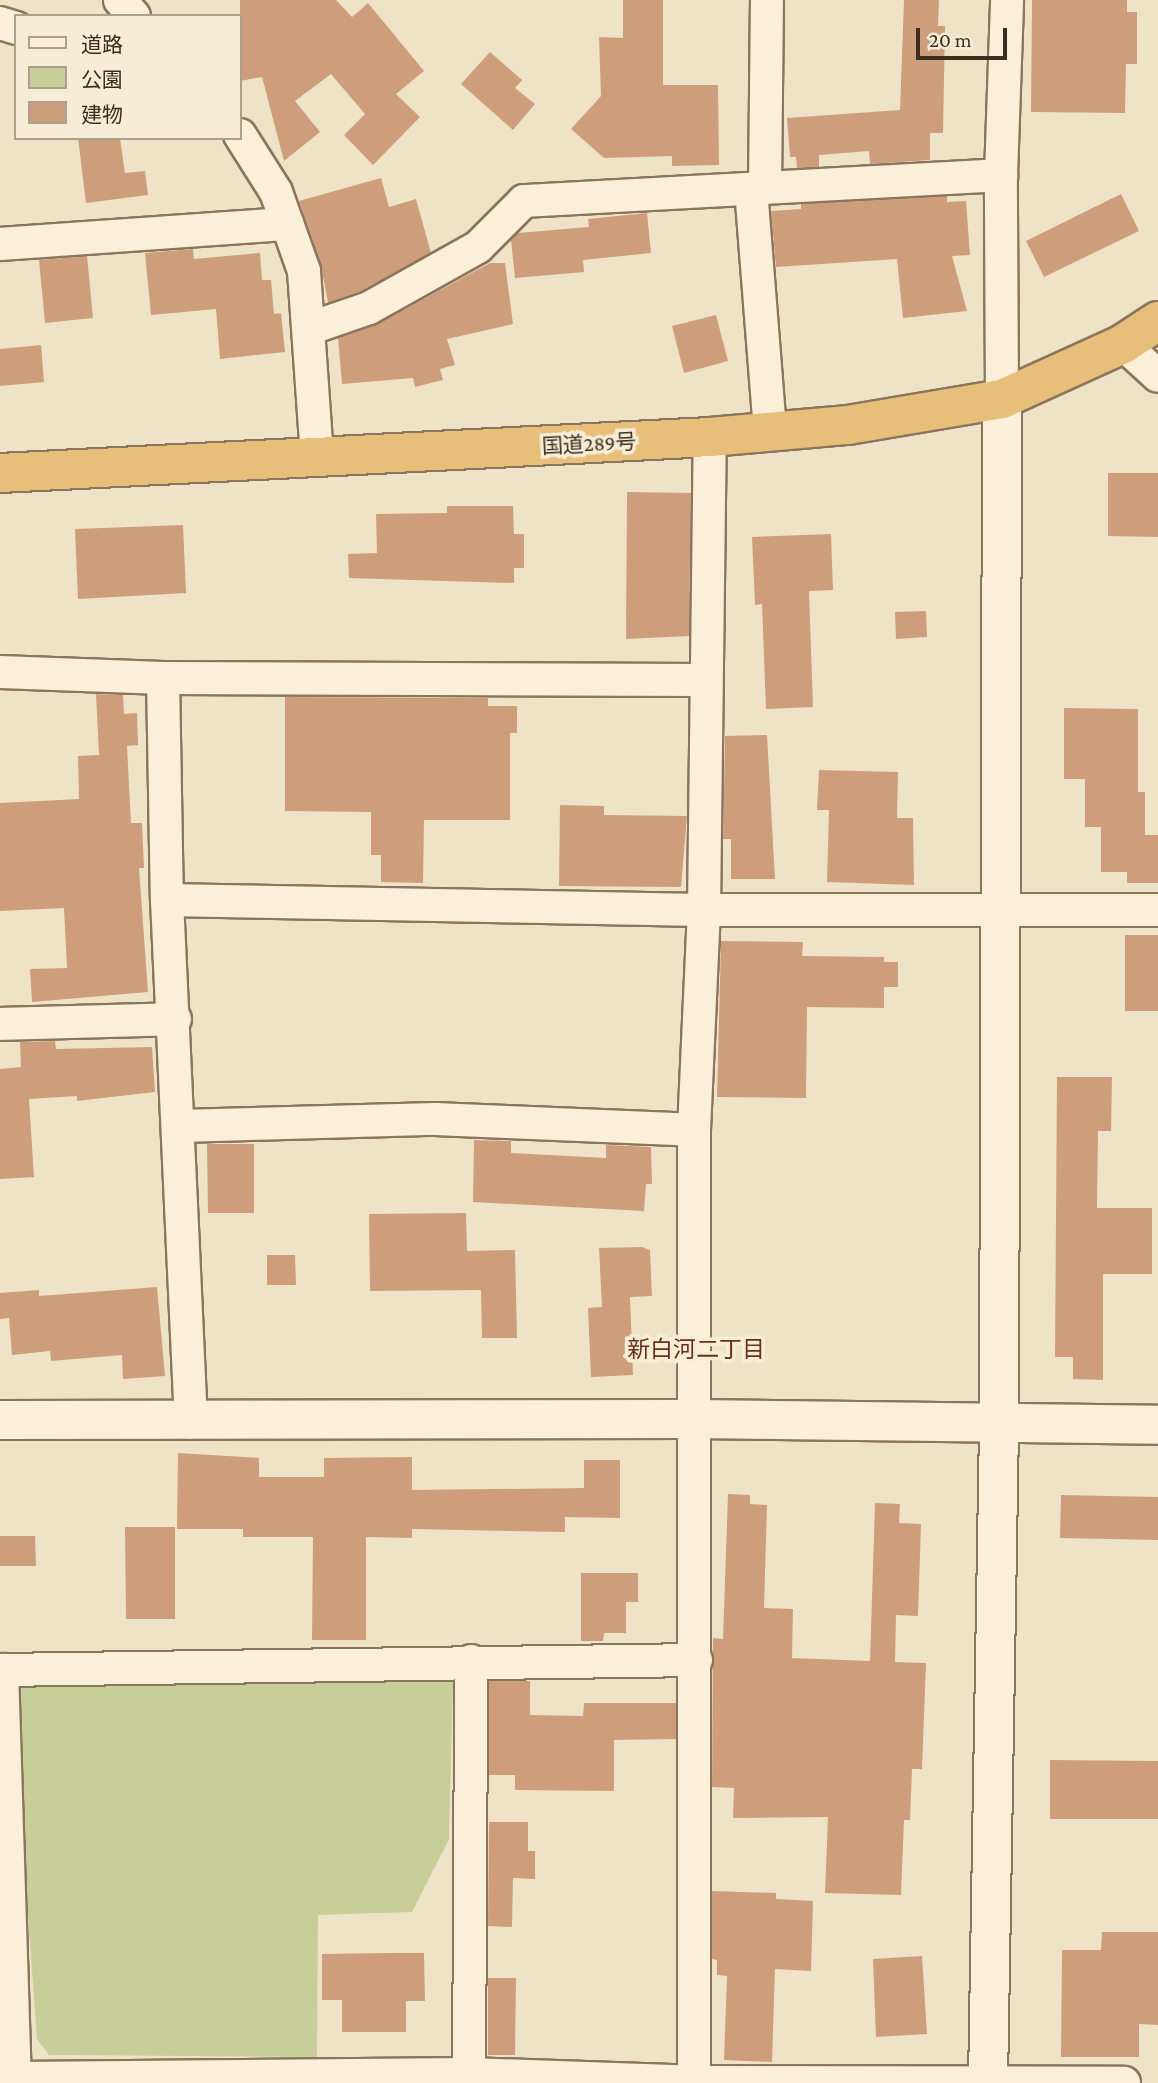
<!DOCTYPE html>
<html>
<head>
<meta charset="utf-8">
<style>
	body { margin:0 }
	#map { position:relative; width:1158px; height:2083px; overflow:hidden; background:#efe3c7; font-family:"Crimson Pro","Noto Sans JP",serif }
	div>[style] { position:absolute }
	[style*='--x'] { left:calc(var(--x)*1px); top:calc(var(--y)*1px); width:calc(var(--w)*1px); rotate:calc(var(--a)*1deg) }
	.green>* { inset:0; background:#c8ce9a }
	.building>* { inset:0; background:#ce9e7c }
	.roads { filter:drop-shadow(2px 0 #8b755c) drop-shadow(-2px 0 #8b755c) drop-shadow(0 2px #8b755c) drop-shadow(0 -2px #8b755c) }
	.minor>* { height:32px; margin:-16px; padding:0 16px; transform-origin:16px; border-radius:16px; background:#faf0da }
	.tertiary>* { height:38px; margin:-19px; padding:0 19px; transform-origin:19px; border-radius:19px; background:#faf0da }
	.trunk>* { height:38px; margin:-19px; padding:0 19px; transform-origin:19px; border-radius:19px; background:#e8be7b }
	span { translate:-50% -50%; white-space:nowrap; text-align:center; line-height:1.15; -webkit-text-stroke:7px #f6edd6; paint-order:stroke }
	.street-label { font-size:21px; color:#3b2d1f }
	.neighbourhood-label { font-size:23px; color:#692e1e }
	.legend { position:absolute; left:14px; top:14px; width:228px; height:126px; box-sizing:border-box; background:#f6edd6; border:2px solid #aba08d; margin:0; padding:9px 12px; list-style:none; font-size:21px; color:#3b2d1f }
	.legend li { display:flex; align-items:center; gap:14px; height:35px }
	.legend b { width:35px; border:2px solid #aba08d }
	.scale { position:absolute; left:916px; top:28px; width:91px; height:32px; box-sizing:border-box; border:4px solid #3b2d1f; border-top:0; padding-left:9px; font-size:21px; line-height:24px; white-space:nowrap; color:#3b2d1f; -webkit-text-stroke:5px #f6edd6; paint-order:stroke }
</style>
</head>
<body>
<div id="map">
	<div class="green">
		<div style="clip-path:polygon(441px 1666px,453px 1680px,449px 1839px,412px 1912px,318px 1915px,317px 2057px,49px 2055px,37px 2039px,11px 1683px)"></div>
	</div>
	<div class="building">
		<div style="clip-path:polygon(240px 0,336px 0,352px 17px,368px 3px,424px 71px,396px 94px,420px 117px,373px 165px,344px 135px,365px 114px,331px 74px,295px 101px,320px 132px,284px 161px,262px 77px,240px 81px)"></div>
		<div style="clip-path:polygon(623px 0,663px 0,663px 85px,718px 85px,719px 165px,672px 166px,672px 156px,604px 158px,571px 129px,601px 96px,599px 37px,623px 38px)"></div>
		<div style="clip-path:polygon(904px 0,939px 0,938px 26px,945px 26px,943px 133px,930px 133px,930px 160px,870px 164px,869px 151px,819px 155px,819px 167px,797px 168px,796px 157px,790px 157px,787px 118px,900px 110px)"></div>
		<div style="clip-path:polygon(1032px 0,1127px 0,1127px 12px,1137px 12px,1137px 64px,1126px 64px,1125px 113px,1031px 112px)"></div>
		<div style="clip-path:polygon(490px 52px,522px 80px,515px 88px,535px 104px,513px 130px,461px 84px)"></div>
		<div style="clip-path:polygon(78px 138px,120px 138px,125px 173px,145px 171px,148px 195px,86px 203px)"></div>
		<div style="clip-path:polygon(381px 178px,389px 207px,416px 199px,431px 253px,361px 291px,328px 303px,321px 265px,299px 201px)"></div>
		<div style="clip-path:polygon(1121px 194px,1139px 231px,1044px 277px,1026px 241px)"></div>
		<div style="clip-path:polygon(947px 196px,947px 202px,966px 201px,970px 255px,952px 256px,967px 311px,903px 318px,897px 259px,776px 267px,771px 211px,801px 209px,801px 204px)"></div>
		<div style="clip-path:polygon(647px 213px,651px 253px,583px 260px,584px 272px,515px 278px,511px 240px,518px 233px,589px 227px,588px 219px)"></div>
		<div style="clip-path:polygon(193px 249px,194px 259px,260px 253px,262px 280px,271px 280px,274px 314px,281px 313px,285px 352px,220px 359px,216px 309px,151px 315px,145px 253px)"></div>
		<div style="clip-path:polygon(87px 256px,93px 318px,45px 323px,39px 260px)"></div>
		<div style="clip-path:polygon(490px 263px,505px 263px,513px 324px,447px 339px,455px 365px,440px 369px,443px 380px,415px 387px,413px 378px,342px 384px,338px 338px,378px 324px)"></div>
		<div style="clip-path:polygon(716px 315px,728px 361px,684px 373px,672px 326px)"></div>
		<div style="clip-path:polygon(41px 345px,44px 382px,0 386px,0 349px)"></div>
		<div style="clip-path:polygon(1108px 473px,1158px 473px,1158px 537px,1108px 536px)"></div>
		<div style="clip-path:polygon(627px 492px,691px 493px,689px 636px,626px 639px)"></div>
		<div style="clip-path:polygon(447px 506px,513px 506px,514px 534px,524px 534px,524px 568px,514px 568px,514px 583px,349px 578px,348px 554px,377px 553px,376px 514px,447px 513px)"></div>
		<div style="clip-path:polygon(183px 525px,186px 593px,78px 599px,75px 529px)"></div>
		<div style="clip-path:polygon(831px 534px,833px 590px,809px 591px,813px 707px,766px 709px,762px 604px,755px 605px,752px 537px)"></div>
		<div style="clip-path:polygon(926px 611px,927px 637px,896px 639px,895px 612px)"></div>
		<div style="clip-path:polygon(96px 694px,123px 695px,124px 714px,137px 713px,138px 745px,127px 746px,131px 823px,142px 823px,144px 868px,139px 868px,148px 992px,32px 1002px,30px 969px,67px 968px,64px 908px,0 911px,0 803px,79px 799px,78px 756px,99px 755px)"></div>
		<div style="clip-path:polygon(285px 697px,488px 698px,488px 706px,517px 706px,517px 733px,510px 733px,510px 820px,424px 820px,423px 883px,381px 882px,381px 855px,371px 855px,371px 812px,285px 811px)"></div>
		<div style="clip-path:polygon(1064px 708px,1138px 709px,1138px 792px,1145px 792px,1145px 835px,1158px 835px,1158px 883px,1127px 883px,1127px 872px,1101px 872px,1101px 827px,1085px 827px,1085px 779px,1064px 779px)"></div>
		<div style="clip-path:polygon(767px 735px,775px 879px,731px 879px,731px 839px,723px 839px,725px 736px)"></div>
		<div style="clip-path:polygon(819px 770px,898px 772px,897px 818px,913px 818px,914px 885px,827px 882px,829px 810px,817px 810px)"></div>
		<div style="clip-path:polygon(560px 805px,604px 806px,604px 815px,687px 816px,681px 887px,559px 886px)"></div>
		<div style="clip-path:polygon(1125px 935px,1158px 935px,1158px 1011px,1125px 1011px)"></div>
		<div style="clip-path:polygon(721px 941px,803px 942px,802px 956px,884px 957px,884px 962px,898px 962px,898px 987px,884px 987px,884px 1008px,807px 1007px,806px 1098px,717px 1097px)"></div>
		<div style="clip-path:polygon(55px 1041px,56px 1049px,152px 1047px,155px 1092px,77px 1101px,77px 1096px,29px 1099px,34px 1177px,0 1179px,0 1069px,21px 1067px,20px 1042px)"></div>
		<div style="clip-path:polygon(1057px 1077px,1112px 1077px,1111px 1131px,1098px 1131px,1097px 1208px,1152px 1208px,1152px 1274px,1103px 1274px,1103px 1380px,1073px 1379px,1073px 1357px,1055px 1357px)"></div>
		<div style="clip-path:polygon(474px 1140px,511px 1141px,511px 1153px,606px 1158px,606px 1145px,651px 1147px,652px 1184px,646px 1184px,644px 1211px,473px 1202px)"></div>
		<div style="clip-path:polygon(207px 1144px,254px 1144px,254px 1213px,208px 1213px)"></div>
		<div style="clip-path:polygon(466px 1213px,467px 1251px,515px 1250px,517px 1338px,482px 1338px,481px 1290px,370px 1291px,369px 1214px)"></div>
		<div style="clip-path:polygon(642px 1247px,650px 1250px,652px 1296px,630px 1297px,633px 1375px,591px 1377px,588px 1308px,602px 1307px,599px 1248px)"></div>
		<div style="clip-path:polygon(267px 1255px,295px 1255px,296px 1285px,267px 1285px)"></div>
		<div style="clip-path:polygon(157px 1287px,165px 1376px,123px 1379px,122px 1355px,51px 1361px,50px 1351px,12px 1355px,9px 1318px,0 1319px,0 1293px,39px 1290px,39px 1296px)"></div>
		<div style="clip-path:polygon(178px 1453px,259px 1458px,259px 1477px,324px 1477px,324px 1458px,412px 1457px,412px 1490px,584px 1488px,584px 1460px,620px 1460px,620px 1518px,565px 1517px,565px 1532px,412px 1529px,412px 1538px,366px 1537px,366px 1640px,312px 1640px,313px 1537px,243px 1537px,243px 1529px,177px 1529px)"></div>
		<div style="clip-path:polygon(728px 1494px,750px 1495px,750px 1504px,767px 1505px,764px 1608px,793px 1609px,792px 1658px,870px 1661px,875px 1503px,900px 1504px,899px 1523px,921px 1524px,918px 1616px,896px 1615px,895px 1662px,926px 1663px,922px 1769px,912px 1769px,910px 1820px,904px 1820px,901px 1895px,825px 1893px,828px 1817px,733px 1818px,734px 1788px,712px 1787px,713px 1638px,723px 1639px)"></div>
		<div style="clip-path:polygon(1061px 1495px,1158px 1497px,1158px 1540px,1060px 1538px)"></div>
		<div style="clip-path:polygon(125px 1527px,175px 1527px,175px 1619px,126px 1619px)"></div>
		<div style="clip-path:polygon(0 1536px,35px 1536px,36px 1566px,0 1566px)"></div>
		<div style="clip-path:polygon(581px 1573px,638px 1573px,638px 1602px,626px 1602px,626px 1633px,604px 1633px,603px 1641px,581px 1641px)"></div>
		<div style="clip-path:polygon(489px 1681px,530px 1681px,530px 1715px,583px 1716px,584px 1703px,676px 1703px,676px 1739px,614px 1740px,614px 1791px,515px 1790px,515px 1775px,489px 1775px)"></div>
		<div style="clip-path:polygon(1050px 1760px,1158px 1761px,1158px 1819px,1050px 1819px)"></div>
		<div style="clip-path:polygon(489px 1822px,528px 1822px,528px 1851px,535px 1851px,535px 1879px,513px 1878px,512px 1927px,488px 1926px)"></div>
		<div style="clip-path:polygon(712px 1891px,776px 1893px,776px 1899px,813px 1901px,811px 1971px,775px 1969px,772px 2062px,724px 2060px,727px 1976px,717px 1975px,717px 1960px,712px 1959px)"></div>
		<div style="clip-path:polygon(1102px 1932px,1158px 1932px,1158px 2025px,1139px 2024px,1139px 2057px,1061px 2057px,1062px 1950px,1101px 1950px)"></div>
		<div style="clip-path:polygon(391px 1953px,424px 1953px,425px 2001px,406px 2001px,406px 2032px,342px 2032px,342px 2000px,322px 2000px,322px 1954px)"></div>
		<div style="clip-path:polygon(922px 1956px,927px 2034px,876px 2037px,873px 1959px)"></div>
		<div style="clip-path:polygon(488px 1978px,516px 1978px,515px 2055px,488px 2055px)"></div>
	</div>
	<div class="roads">
		<div class="minor">
			<div style="--x:120;--y:0;--w:21;--a:49"></div>
			<div style="--x:0;--y:23;--w:17;--a:17"></div>
			<div style="--x:240;--y:135;--w:67;--a:57.7"></div>
			<div style="--x:276;--y:192;--w:84;--a:70.5"></div>
			<div style="--x:304;--y:271;--w:187;--a:86"></div>
			<div style="--x:765;--y:188;--w:188;--a:-89.4"></div>
			<div style="--x:751;--y:189;--w:244;--a:85.5"></div>
			<div style="--x:0;--y:244;--w:288;--a:-4"></div>
			<div style="--x:311;--y:328;--w:61;--a:-19"></div>
			<div style="--x:369;--y:308;--w:125;--a:-29.2"></div>
			<div style="--x:478;--y:247;--w:65;--a:-45"></div>
			<div style="--x:524;--y:201;--w:478;--a:-3.1"></div>
			<div style="--x:1123;--y:344;--w:47;--a:42.4"></div>
			<div style="--x:1002;--y:399;--w:224;--a:-90.3"></div>
			<div style="--x:1001;--y:175;--w:175;--a:-88"></div>
			<div style="--x:0;--y:672;--w:163;--a:2.1"></div>
			<div style="--x:163;--y:678;--w:541;--a:0.21"></div>
			<div style="--x:163;--y:678;--w:222;--a:89"></div>
			<div style="--x:167;--y:900;--w:523;--a:87.37"></div>
			<div style="--x:167;--y:900;--w:537;--a:1.07"></div>
			<div style="--x:704;--y:910;--w:454;--a:0"></div>
			<div style="--x:0;--y:1024;--w:175;--a:-1.6"></div>
			<div style="--x:180;--y:1126;--w:255;--a:-1.6"></div>
			<div style="--x:435;--y:1119;--w:259;--a:2.4"></div>
			<div style="--x:0;--y:1670;--w:696;--a:-0.82"></div>
			<div style="--x:2;--y:1670;--w:413;--a:88.2"></div>
			<div style="--x:15;--y:2078;--w:454;--a:-0.5"></div>
			<div style="--x:469;--y:2074;--w:225;--a:2"></div>
			<div style="--x:694;--y:2082;--w:430;--a:0.1"></div>
			<div style="--x:469;--y:2083;--w:422;--a:-89.7"></div>
			<div style="--x:694;--y:2083;--w:953;--a:-90"></div>
			<div style="--x:694;--y:1130;--w:220;--a:-87.4"></div>
			<div style="--x:704;--y:910;--w:473;--a:-89.3"></div>
		</div>
		<div class="tertiary">
			<div style="--x:0;--y:1420;--w:693;--a:-0.08"></div>
			<div style="--x:693;--y:1419;--w:465;--a:0.7"></div>
			<div style="--x:988;--y:2083;--w:658;--a:-89.04"></div>
			<div style="--x:999;--y:1425;--w:1026;--a:-89.83"></div>
		</div>
		<div class="trunk">
			<div style="--x:0;--y:473;--w:711;--a:-2.9"></div>
			<div style="--x:710;--y:437;--w:139;--a:-5"></div>
			<div style="--x:848;--y:425;--w:156;--a:-9.6"></div>
			<div style="--x:1002;--y:399;--w:133;--a:-24.4"></div>
			<div style="--x:1123;--y:344;--w:42;--a:-33.3"></div>
		</div>
	</div>
	<div class="street-label">
		<span style="left:589px;top:444px;rotate:-3deg">国道289号</span>
	</div>
	<div class="neighbourhood-label">
		<span style="left:696px;top:1349px">新白河二丁目</span>
	</div>
	<ul class="legend">
	<li><b style="height:9px;background:#faf0da"></b>道路</li>
	<li><b style="height:19px;background:#c8ce9a"></b>公園</li>
	<li><b style="height:19px;background:#ce9e7c"></b>建物</li>
	</ul>
	<div class="scale">20 m</div>
</div>
</body>
</html>
